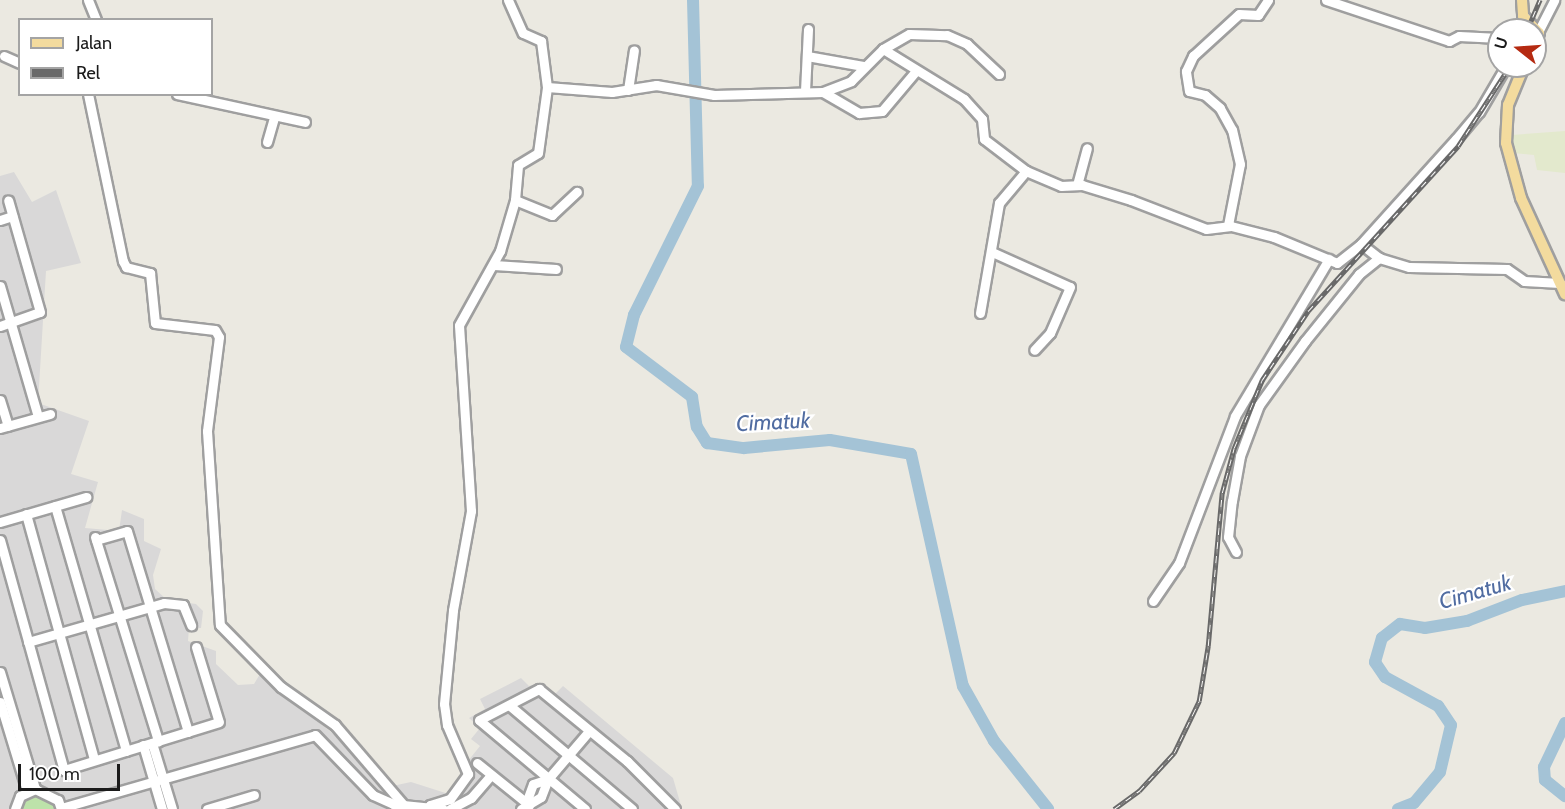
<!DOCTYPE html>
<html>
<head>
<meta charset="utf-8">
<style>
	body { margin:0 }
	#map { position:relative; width:1565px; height:809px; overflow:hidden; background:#ebe9e1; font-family:Cabin,sans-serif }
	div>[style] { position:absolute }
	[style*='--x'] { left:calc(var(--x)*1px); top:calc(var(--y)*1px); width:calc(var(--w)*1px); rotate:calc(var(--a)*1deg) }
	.residential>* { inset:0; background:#d9d8d8 }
	.farmland>* { inset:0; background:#e3e9cd }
	.grass>* { inset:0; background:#bde2aa }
	.river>* { height:12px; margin:-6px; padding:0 6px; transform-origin:6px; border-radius:6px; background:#a4c3d6 }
	.roads { filter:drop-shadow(2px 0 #9f9f9f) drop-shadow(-2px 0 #9f9f9f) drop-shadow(0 2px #9f9f9f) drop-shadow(0 -2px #9f9f9f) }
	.minor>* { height:9px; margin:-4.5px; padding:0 4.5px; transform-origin:4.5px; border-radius:4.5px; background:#fff }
	.major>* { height:10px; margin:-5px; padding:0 5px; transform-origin:5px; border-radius:5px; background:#f3db9e }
	.rail>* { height:4.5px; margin-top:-2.25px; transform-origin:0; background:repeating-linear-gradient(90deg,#fff 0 7px,#696969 0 14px); box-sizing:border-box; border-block:2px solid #696969 }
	span { translate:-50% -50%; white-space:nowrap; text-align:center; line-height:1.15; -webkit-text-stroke:4.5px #fff; paint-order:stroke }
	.water-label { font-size:22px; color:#506ca1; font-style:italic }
	.legend { position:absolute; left:18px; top:18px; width:195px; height:78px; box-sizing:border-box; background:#fff; border:2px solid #a4a4a4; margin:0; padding:8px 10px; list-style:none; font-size:18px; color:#1b1b1b }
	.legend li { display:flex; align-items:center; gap:12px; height:30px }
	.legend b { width:30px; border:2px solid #a4a4a4 }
	.north { position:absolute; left:1487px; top:18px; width:60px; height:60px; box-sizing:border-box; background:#fff; border:2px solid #a4a4a4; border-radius:50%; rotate:287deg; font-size:16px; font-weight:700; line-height:24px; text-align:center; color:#1b1b1b }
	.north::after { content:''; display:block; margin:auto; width:21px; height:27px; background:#b52a11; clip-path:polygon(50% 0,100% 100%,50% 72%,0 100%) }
	.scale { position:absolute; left:18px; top:764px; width:102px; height:27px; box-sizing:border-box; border:3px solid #1b1b1b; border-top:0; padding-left:8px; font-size:18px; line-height:21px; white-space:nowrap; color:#1b1b1b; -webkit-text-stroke:4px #fff; paint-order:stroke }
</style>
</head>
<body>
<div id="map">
	<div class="residential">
		<div style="clip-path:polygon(14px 172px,32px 202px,56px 190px,81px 263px,46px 271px,38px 403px,89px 421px,71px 474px,98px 482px,85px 528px,119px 531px,122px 510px,144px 519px,144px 541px,161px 549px,153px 575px,155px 589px,167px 600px,196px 604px,203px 611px,201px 628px,189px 628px,188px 641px,216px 651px,216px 664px,238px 685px,254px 684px,260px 674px,337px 737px,383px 788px,411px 782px,458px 797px,469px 785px,468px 761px,480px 746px,471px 739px,480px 728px,469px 718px,485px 709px,480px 699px,521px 678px,529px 686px,539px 683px,554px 695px,563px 686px,673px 778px,682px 809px,0 809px,0 176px)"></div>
	</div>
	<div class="farmland">
		<div style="clip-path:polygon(1565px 131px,1565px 173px,1537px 170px,1534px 155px,1513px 153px,1511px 135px)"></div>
	</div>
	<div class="grass">
		<div style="clip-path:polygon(40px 793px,52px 799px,55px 809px,19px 809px,25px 797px)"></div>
	</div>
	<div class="river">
		<div style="--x:693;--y:0;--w:186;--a:88.5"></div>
		<div style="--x:698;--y:186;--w:144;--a:116.4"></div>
		<div style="--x:634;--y:315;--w:33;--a:104"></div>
		<div style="--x:626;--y:347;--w:83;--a:37.1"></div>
		<div style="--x:692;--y:397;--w:30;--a:81"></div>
		<div style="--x:697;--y:427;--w:19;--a:58"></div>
		<div style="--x:707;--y:443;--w:37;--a:8"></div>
		<div style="--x:744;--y:448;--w:86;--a:-5.3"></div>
		<div style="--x:830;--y:440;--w:82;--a:9.8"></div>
		<div style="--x:911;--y:454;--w:238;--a:77.4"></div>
		<div style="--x:963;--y:686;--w:63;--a:60.6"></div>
		<div style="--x:994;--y:741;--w:87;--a:51.5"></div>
		<div style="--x:1565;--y:723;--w:49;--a:115.5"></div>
		<div style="--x:1544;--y:767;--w:13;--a:86"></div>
		<div style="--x:1545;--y:780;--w:26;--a:39"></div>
		<div style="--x:1398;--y:809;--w:17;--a:-21"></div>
		<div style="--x:1414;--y:803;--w:40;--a:-50"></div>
		<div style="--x:1440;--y:772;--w:48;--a:-76.8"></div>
		<div style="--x:1451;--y:725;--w:23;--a:-124"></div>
		<div style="--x:1438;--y:706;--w:60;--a:-151.3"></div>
		<div style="--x:1385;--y:677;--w:18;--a:-124"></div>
		<div style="--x:1375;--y:662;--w:25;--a:-74"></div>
		<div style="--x:1382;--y:638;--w:23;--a:-38"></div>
		<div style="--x:1400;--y:624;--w:25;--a:9"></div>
		<div style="--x:1425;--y:628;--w:43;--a:-9.5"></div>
		<div style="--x:1467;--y:621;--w:59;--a:-20.9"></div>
		<div style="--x:1522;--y:600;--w:44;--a:-11.8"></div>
	</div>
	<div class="roads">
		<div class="minor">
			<div style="--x:88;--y:0;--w:22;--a:68"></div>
			<div style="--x:508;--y:0;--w:36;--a:66"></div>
			<div style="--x:523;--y:33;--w:20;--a:24"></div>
			<div style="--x:541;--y:41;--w:46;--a:82.6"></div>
			<div style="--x:547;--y:87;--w:65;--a:4.4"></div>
			<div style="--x:612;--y:92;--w:45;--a:-9"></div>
			<div style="--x:656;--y:85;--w:59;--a:9.8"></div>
			<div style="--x:714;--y:95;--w:109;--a:-1.6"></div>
			<div style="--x:823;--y:92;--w:30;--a:-21"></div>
			<div style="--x:851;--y:81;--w:45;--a:-45"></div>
			<div style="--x:883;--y:49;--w:95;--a:31.7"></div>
			<div style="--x:964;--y:99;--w:27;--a:48"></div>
			<div style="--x:982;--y:119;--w:20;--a:84"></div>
			<div style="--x:984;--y:139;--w:53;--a:37.3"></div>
			<div style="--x:1026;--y:171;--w:38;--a:23"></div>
			<div style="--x:1061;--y:186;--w:21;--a:-3"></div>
			<div style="--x:1082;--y:185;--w:51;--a:17"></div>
			<div style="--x:1131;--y:200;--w:80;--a:21.1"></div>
			<div style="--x:1206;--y:229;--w:25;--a:-7"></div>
			<div style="--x:1231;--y:226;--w:44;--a:14.3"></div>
			<div style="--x:1274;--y:237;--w:68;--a:22.4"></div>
			<div style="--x:1337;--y:263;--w:31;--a:-38"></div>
			<div style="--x:1361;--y:244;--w:142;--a:-47.9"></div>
			<div style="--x:1456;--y:139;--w:35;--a:-50"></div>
			<div style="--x:1479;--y:112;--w:53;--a:-59.6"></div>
			<div style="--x:1326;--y:0;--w:130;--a:18.4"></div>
			<div style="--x:1449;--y:41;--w:11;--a:-27"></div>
			<div style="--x:1459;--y:36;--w:40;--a:2.9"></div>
			<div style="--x:1521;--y:30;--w:13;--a:-72"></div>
			<div style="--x:1538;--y:32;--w:36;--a:-63"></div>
			<div style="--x:883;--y:49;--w:30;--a:-30"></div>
			<div style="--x:909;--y:34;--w:38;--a:2"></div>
			<div style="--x:947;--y:35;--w:22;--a:24"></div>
			<div style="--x:967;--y:44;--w:44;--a:43.2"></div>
			<div style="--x:4;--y:56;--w:17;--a:24"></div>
			<div style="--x:807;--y:56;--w:57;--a:10.1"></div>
			<div style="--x:628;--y:90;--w:40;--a:-81.5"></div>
			<div style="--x:805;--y:91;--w:62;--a:-87.2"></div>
			<div style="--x:823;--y:92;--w:42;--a:30.3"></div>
			<div style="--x:859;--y:113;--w:23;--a:-5"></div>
			<div style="--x:882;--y:111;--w:51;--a:-49.8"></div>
			<div style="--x:88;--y:94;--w:171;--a:78.2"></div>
			<div style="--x:123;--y:261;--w:7;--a:63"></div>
			<div style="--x:126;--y:267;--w:25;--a:14"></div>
			<div style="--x:150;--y:273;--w:50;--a:84.3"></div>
			<div style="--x:155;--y:323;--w:60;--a:6.7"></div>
			<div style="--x:215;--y:330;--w:8;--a:60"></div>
			<div style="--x:219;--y:337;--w:95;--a:97.3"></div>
			<div style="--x:207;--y:431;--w:194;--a:86.2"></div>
			<div style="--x:220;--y:625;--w:87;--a:45.5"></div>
			<div style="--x:281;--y:687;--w:66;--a:35.1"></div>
			<div style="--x:335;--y:725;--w:111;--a:49.4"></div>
			<div style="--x:177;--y:94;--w:131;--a:12.3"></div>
			<div style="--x:267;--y:142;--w:25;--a:-74"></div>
			<div style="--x:1077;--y:185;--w:38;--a:-75"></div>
			<div style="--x:515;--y:200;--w:40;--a:22"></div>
			<div style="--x:552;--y:215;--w:34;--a:-43"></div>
			<div style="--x:0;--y:220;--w:13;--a:-18"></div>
			<div style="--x:1228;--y:225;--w:62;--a:-78.9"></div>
			<div style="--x:1240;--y:164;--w:35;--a:-103"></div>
			<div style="--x:1232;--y:130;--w:25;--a:-119"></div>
			<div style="--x:1220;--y:108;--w:20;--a:-139"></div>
			<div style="--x:1205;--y:95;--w:16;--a:-166"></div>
			<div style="--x:1189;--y:91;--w:20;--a:-99"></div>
			<div style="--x:1186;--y:71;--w:17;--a:-65"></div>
			<div style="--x:1193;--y:56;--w:62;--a:-42.4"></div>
			<div style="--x:1239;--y:14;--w:19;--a:3"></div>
			<div style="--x:1258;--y:15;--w:18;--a:-56"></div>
			<div style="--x:1361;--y:244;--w:23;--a:38"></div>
			<div style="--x:1379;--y:258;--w:31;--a:17"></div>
			<div style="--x:1409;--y:267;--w:98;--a:1.2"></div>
			<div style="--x:1507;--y:269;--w:21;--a:35"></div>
			<div style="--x:1524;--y:281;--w:36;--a:3"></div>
			<div style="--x:992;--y:252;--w:85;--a:24.2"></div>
			<div style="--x:1070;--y:287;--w:50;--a:113.5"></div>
			<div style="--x:1050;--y:333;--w:23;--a:133"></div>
			<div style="--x:494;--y:265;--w:62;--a:3.7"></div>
			<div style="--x:0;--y:286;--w:136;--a:73.8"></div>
			<div style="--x:980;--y:313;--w:112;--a:-80.2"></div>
			<div style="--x:999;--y:203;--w:42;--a:-49.8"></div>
			<div style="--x:0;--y:326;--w:42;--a:-19.3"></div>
			<div style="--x:40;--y:312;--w:116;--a:-105.9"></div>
			<div style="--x:0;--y:400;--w:27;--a:73"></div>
			<div style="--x:0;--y:428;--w:52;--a:-15.6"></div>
			<div style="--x:55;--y:506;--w:255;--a:73.8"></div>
			<div style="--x:26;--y:514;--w:255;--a:74.5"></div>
			<div style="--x:0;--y:522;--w:90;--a:-16.2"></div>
			<div style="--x:95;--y:537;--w:214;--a:72.8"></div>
			<div style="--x:0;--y:540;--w:239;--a:74.5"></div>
			<div style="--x:64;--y:770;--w:162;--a:-17.2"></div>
			<div style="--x:96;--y:540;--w:32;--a:-16"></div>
			<div style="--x:127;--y:531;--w:210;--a:73.1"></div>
			<div style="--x:1236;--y:552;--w:17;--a:-118"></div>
			<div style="--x:1228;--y:537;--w:36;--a:-84"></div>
			<div style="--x:1232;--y:501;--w:46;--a:-79.9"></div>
			<div style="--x:1240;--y:456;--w:54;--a:-69.6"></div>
			<div style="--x:1259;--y:405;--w:79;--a:-54.3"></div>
			<div style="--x:1305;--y:341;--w:86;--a:-51.1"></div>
			<div style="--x:1359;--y:274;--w:26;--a:-39"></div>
			<div style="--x:1153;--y:601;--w:46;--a:-55.6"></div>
			<div style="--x:1179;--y:563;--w:157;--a:-69.1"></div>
			<div style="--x:1235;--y:416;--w:183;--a:-59.1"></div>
			<div style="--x:28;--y:642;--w:141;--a:-16"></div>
			<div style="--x:164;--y:603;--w:19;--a:6"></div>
			<div style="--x:183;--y:605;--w:22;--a:68"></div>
			<div style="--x:196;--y:647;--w:78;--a:73"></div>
			<div style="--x:0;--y:672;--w:122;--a:73.3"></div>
			<div style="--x:0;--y:702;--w:93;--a:73.1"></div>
			<div style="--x:509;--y:705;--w:161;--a:40.2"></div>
			<div style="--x:152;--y:743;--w:69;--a:73.1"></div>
			<div style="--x:143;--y:745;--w:67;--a:73.5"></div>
			<div style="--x:477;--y:763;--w:67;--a:38.9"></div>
			<div style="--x:526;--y:803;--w:20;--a:-70"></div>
			<div style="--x:533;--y:784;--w:16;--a:-18"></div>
			<div style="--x:61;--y:808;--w:264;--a:-16"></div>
			<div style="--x:315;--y:735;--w:83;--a:46"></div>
			<div style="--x:373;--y:795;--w:22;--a:24"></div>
			<div style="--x:393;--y:804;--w:50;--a:5.7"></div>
			<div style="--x:15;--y:809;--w:14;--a:-69"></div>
			<div style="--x:20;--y:796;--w:17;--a:-25"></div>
			<div style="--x:35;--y:789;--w:25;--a:26"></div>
			<div style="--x:58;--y:800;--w:9;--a:72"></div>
			<div style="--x:207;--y:809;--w:49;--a:-16.6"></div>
			<div style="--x:429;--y:809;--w:4;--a:-76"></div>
			<div style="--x:430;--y:805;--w:21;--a:-17"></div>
			<div style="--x:450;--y:799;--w:31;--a:-54"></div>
			<div style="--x:468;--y:774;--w:53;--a:-113.2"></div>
			<div style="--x:447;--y:725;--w:21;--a:-98"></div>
			<div style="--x:444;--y:704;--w:94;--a:-84.5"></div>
			<div style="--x:453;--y:610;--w:101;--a:-79.7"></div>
			<div style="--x:471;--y:511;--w:186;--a:-93.7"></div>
			<div style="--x:459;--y:325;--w:85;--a:-61"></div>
			<div style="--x:500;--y:251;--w:53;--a:-73.6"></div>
			<div style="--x:515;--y:200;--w:35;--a:-85"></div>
			<div style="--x:518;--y:165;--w:23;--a:-31"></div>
			<div style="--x:538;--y:153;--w:67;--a:-82.2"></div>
			<div style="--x:450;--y:809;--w:24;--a:-28"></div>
			<div style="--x:471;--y:798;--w:30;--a:-49"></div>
			<div style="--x:521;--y:809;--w:23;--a:-31"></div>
			<div style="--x:541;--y:797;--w:19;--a:-69"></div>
			<div style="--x:548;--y:779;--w:63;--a:-49.5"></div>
			<div style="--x:585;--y:809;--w:138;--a:-140"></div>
			<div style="--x:479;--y:720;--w:68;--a:-27.3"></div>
			<div style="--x:539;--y:689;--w:114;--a:39.3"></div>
			<div style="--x:627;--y:761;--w:68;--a:45"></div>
		</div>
		<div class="major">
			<div style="--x:1522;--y:0;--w:16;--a:86"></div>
			<div style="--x:1523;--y:16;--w:23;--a:47"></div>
			<div style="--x:1539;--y:33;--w:12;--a:110"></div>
			<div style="--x:1524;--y:66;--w:42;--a:112.3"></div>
			<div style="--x:1508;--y:105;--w:38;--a:93"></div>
			<div style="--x:1506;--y:143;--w:57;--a:74.7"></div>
			<div style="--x:1521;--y:198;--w:106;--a:65.4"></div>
		</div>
	</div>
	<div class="rail">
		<div style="--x:1527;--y:30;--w:33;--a:-67"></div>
		<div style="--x:1114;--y:809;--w:31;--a:-36"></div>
		<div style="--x:1139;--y:791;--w:52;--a:-47.4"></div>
		<div style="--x:1174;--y:753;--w:58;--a:-64.3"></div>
		<div style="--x:1199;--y:701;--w:56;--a:-80.7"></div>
		<div style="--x:1208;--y:646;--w:154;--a:-84.8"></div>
		<div style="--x:1222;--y:493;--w:47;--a:-75.1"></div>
		<div style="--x:1234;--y:448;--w:74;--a:-67.6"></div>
		<div style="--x:1262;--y:380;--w:83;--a:-56.3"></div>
		<div style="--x:1308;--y:311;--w:223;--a:-47.7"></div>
		<div style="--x:1458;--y:146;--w:95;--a:-57"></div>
	</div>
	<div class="water-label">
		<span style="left:773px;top:422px;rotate:-3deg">Cimatuk</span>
		<span style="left:1475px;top:592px;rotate:-16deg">Cimatuk</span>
	</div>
	<ul class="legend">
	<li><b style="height:8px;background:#f3db9e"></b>Jalan</li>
	<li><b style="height:8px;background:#696969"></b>Rel</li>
	</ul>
	<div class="north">U</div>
	<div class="scale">100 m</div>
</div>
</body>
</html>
